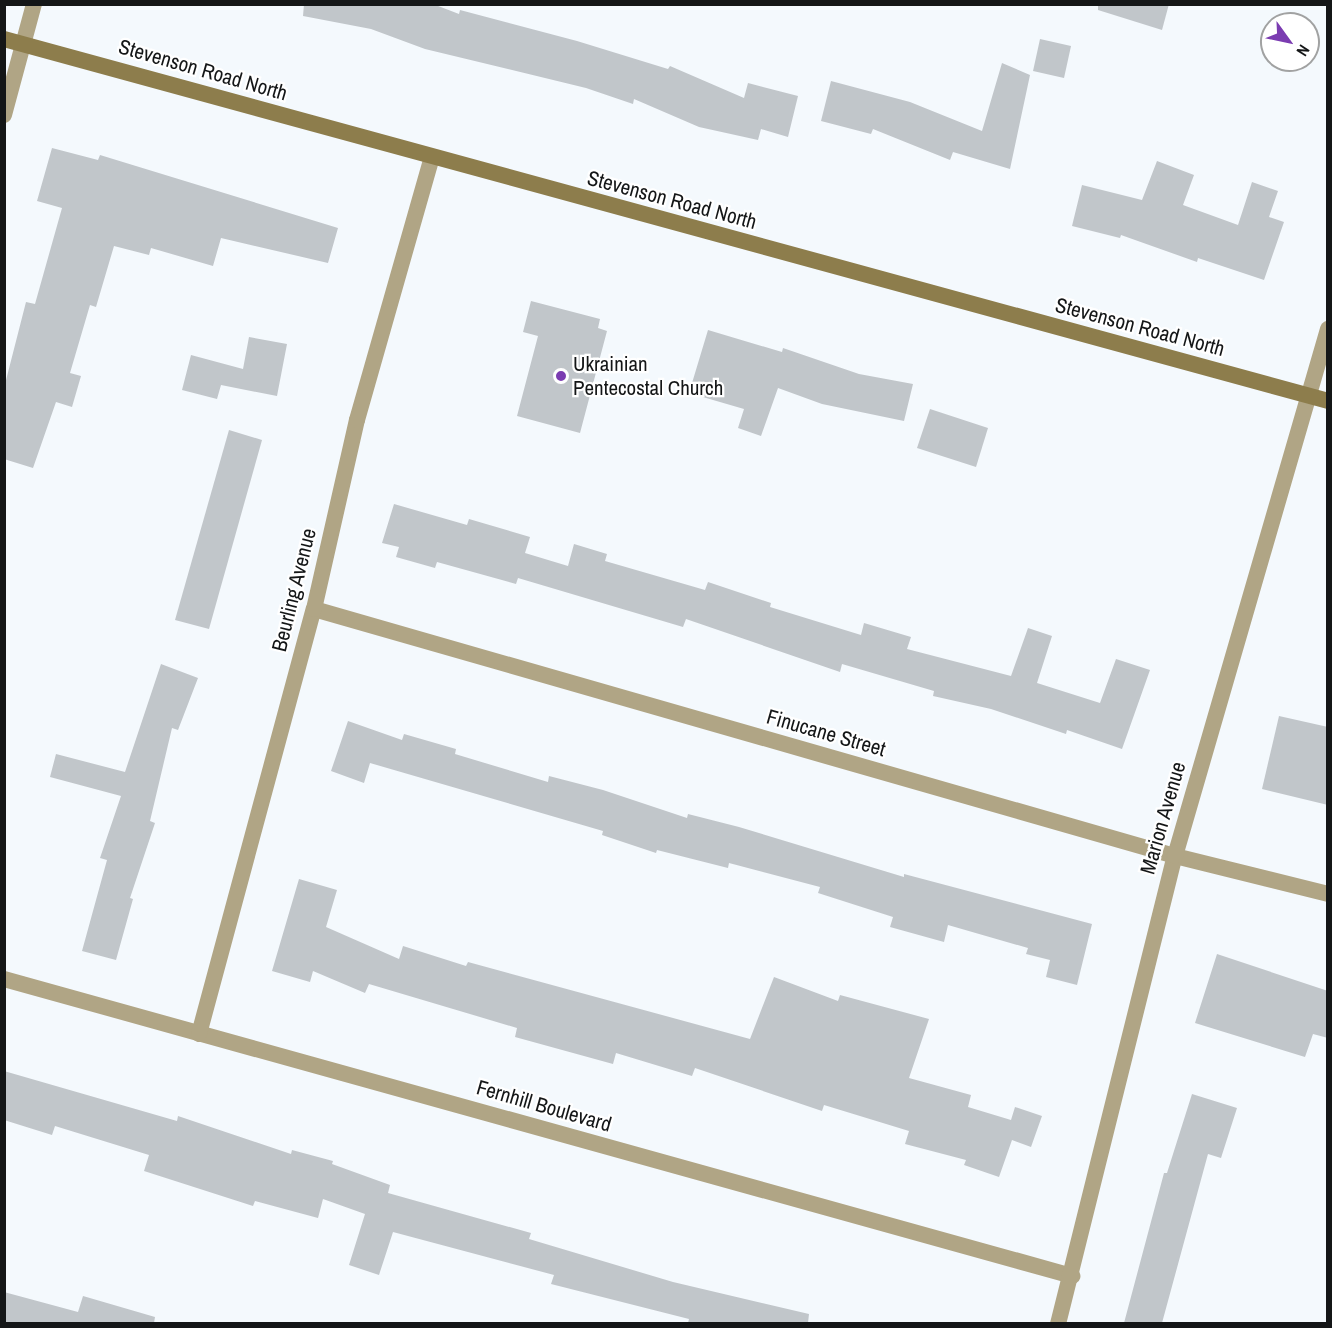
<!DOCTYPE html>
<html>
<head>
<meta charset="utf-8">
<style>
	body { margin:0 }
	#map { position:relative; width:1332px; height:1328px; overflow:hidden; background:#f4f9fd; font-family:"Archivo Narrow",sans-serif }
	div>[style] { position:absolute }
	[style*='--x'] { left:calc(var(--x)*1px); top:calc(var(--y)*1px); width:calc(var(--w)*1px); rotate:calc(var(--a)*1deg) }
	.building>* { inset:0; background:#c1c6ca }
	.minor>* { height:16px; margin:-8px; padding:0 8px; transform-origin:8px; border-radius:8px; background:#b0a585 }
	.secondary>* { height:16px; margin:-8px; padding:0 8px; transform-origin:8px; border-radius:8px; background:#8d7d4c }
	.dots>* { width:16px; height:16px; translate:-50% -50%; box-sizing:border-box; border:3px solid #fff; border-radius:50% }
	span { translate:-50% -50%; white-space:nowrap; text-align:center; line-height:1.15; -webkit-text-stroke:4.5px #fff; paint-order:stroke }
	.street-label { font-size:21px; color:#141617 }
	.poi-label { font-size:21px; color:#141617 }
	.left { translate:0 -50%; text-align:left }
	.frame { position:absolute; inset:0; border:6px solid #141617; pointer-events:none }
	.north { position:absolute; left:1260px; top:12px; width:60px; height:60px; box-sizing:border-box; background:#fff; border:2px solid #a1a2a2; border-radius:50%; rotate:123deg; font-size:16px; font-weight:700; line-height:24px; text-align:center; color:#141617 }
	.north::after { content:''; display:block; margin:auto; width:21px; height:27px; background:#7b3cb1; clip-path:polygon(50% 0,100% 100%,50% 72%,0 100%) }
</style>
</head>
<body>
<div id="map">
	<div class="building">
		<div style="clip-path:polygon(304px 4px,433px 4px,459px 14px,460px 10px,577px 41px,668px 69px,670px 66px,744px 98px,748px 83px,798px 96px,788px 137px,761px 129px,758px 140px,699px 127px,634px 99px,633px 104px,586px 88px,425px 49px,371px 29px,303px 16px)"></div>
		<div style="clip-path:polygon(1098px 4px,1169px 4px,1162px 30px,1098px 10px)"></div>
		<div style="clip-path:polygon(1040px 39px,1071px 46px,1064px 78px,1033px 71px)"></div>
		<div style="clip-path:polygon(1002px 63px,1030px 75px,1010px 169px,953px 152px,950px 160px,873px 129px,871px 134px,821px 121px,831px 81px,910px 102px,982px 131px)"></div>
		<div style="clip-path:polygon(52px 148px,98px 160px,100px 155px,338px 228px,328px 263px,221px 238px,213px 266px,151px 248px,149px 255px,114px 246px,96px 307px,90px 305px,70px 373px,81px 376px,72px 407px,56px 402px,33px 468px,4px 459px,4px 388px,26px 302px,35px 304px,62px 208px,37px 201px)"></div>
		<div style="clip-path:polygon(1157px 161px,1194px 175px,1183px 205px,1238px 225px,1252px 182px,1278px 191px,1269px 217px,1284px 222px,1264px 280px,1198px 258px,1197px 262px,1121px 235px,1120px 238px,1072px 226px,1082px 185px,1142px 200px)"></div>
		<div style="clip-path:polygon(531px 301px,600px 319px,598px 328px,607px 331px,580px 433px,517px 416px,538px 336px,523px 332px)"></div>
		<div style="clip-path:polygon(708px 330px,782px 352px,783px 348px,859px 374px,913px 384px,904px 421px,822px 404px,778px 388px,761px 436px,738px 428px,744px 409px,689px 393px)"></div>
		<div style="clip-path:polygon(249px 337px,287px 344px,277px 396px,221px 385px,217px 399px,182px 390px,191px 355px,243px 369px)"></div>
		<div style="clip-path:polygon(930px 409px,988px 428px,976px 467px,917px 448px)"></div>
		<div style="clip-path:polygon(229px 430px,262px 440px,209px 629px,175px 620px)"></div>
		<div style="clip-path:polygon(394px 504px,467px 525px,469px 519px,530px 537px,525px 553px,568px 566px,574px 544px,607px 554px,605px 561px,705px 590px,708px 582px,771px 603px,770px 607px,861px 635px,864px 623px,911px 637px,907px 649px,1011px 676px,1028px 628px,1052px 636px,1037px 683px,1100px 703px,1116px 659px,1150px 670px,1122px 749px,1067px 730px,1066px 734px,991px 709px,933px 696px,934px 691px,842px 664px,840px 672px,686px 619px,683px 627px,518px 578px,516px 584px,437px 562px,435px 568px,396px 557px,399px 547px,382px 543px)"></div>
		<div style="clip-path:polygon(161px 664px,198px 678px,178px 730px,172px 728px,150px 821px,155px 823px,130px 898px,133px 899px,116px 960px,82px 951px,107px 860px,100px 858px,121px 796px,50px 777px,56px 754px,125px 772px)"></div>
		<div style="clip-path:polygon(1279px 716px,1328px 727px,1328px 805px,1262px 789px)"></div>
		<div style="clip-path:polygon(348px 721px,402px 740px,404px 734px,456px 749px,455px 754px,548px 782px,549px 776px,603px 790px,687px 818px,688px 814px,739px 827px,904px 877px,904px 874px,1092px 924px,1077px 985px,1046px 977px,1050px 960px,1026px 954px,1028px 948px,948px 925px,944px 942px,890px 927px,893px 917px,818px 893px,820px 887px,729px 863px,728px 868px,657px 850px,656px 853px,602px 835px,603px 831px,370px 763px,364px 783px,331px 771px)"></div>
		<div style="clip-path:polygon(299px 879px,337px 890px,326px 927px,399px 959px,403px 946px,466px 966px,468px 962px,750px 1039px,774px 977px,838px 1001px,840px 995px,929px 1019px,909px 1078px,971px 1095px,968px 1107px,1011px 1120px,1015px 1107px,1042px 1116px,1031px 1147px,1012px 1140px,999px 1177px,964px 1165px,966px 1160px,905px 1144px,909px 1131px,824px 1105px,822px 1111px,695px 1068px,692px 1076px,616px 1053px,613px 1064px,515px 1037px,517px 1028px,369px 984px,365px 993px,313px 971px,310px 982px,272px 971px)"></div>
		<div style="clip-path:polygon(1217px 954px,1328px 991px,1328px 1038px,1313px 1034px,1305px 1057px,1195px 1023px)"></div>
		<div style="clip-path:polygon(4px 1071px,177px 1121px,178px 1116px,291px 1154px,292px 1150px,333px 1161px,332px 1164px,390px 1185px,388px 1193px,531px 1233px,529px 1239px,673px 1282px,809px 1314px,808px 1323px,688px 1323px,689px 1319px,551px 1284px,554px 1275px,393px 1232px,379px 1275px,349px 1265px,365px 1214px,323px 1199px,318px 1218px,255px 1201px,253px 1206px,144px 1171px,149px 1155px,55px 1126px,52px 1135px,4px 1120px)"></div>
		<div style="clip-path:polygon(1192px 1094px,1237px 1108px,1221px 1158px,1208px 1154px,1162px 1323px,1124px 1323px,1164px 1173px,1167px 1173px)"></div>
		<div style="clip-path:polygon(4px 1292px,78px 1312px,83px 1296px,155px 1317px,154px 1323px,4px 1323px)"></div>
	</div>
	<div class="minor">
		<div style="--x:4;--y:115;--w:115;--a:-74.9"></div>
		<div style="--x:314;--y:609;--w:896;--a:16.01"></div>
		<div style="--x:1175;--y:856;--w:158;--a:13.9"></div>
		<div style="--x:4;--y:979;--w:1109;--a:15.54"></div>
		<div style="--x:199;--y:1034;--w:440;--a:-74.9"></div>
		<div style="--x:314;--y:609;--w:194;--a:-77.2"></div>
		<div style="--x:357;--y:420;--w:273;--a:-74.1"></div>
		<div style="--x:1058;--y:1324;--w:482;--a:-76"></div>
		<div style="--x:1175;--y:856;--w:549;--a:-73.81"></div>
	</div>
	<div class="secondary">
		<div style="--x:4;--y:39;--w:1373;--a:15.29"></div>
	</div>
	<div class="dots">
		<div style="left:561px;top:376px;background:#7b3cb1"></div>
	</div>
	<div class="street-label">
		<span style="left:203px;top:70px;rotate:16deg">Stevenson Road North</span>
		<span style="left:672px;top:200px;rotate:15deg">Stevenson Road North</span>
		<span style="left:1140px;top:327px;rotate:15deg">Stevenson Road North</span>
		<span style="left:294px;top:590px;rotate:-76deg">Beurling Avenue</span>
		<span style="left:826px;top:733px;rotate:16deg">Finucane Street</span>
		<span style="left:1163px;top:818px;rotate:-74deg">Marion Avenue</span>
		<span style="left:544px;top:1106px;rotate:16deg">Fernhill Boulevard</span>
	</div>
	<div class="poi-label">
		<span class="left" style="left:573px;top:376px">Ukrainian<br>Pentecostal Church</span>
	</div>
	<div class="frame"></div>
	<div class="north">N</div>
</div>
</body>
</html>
